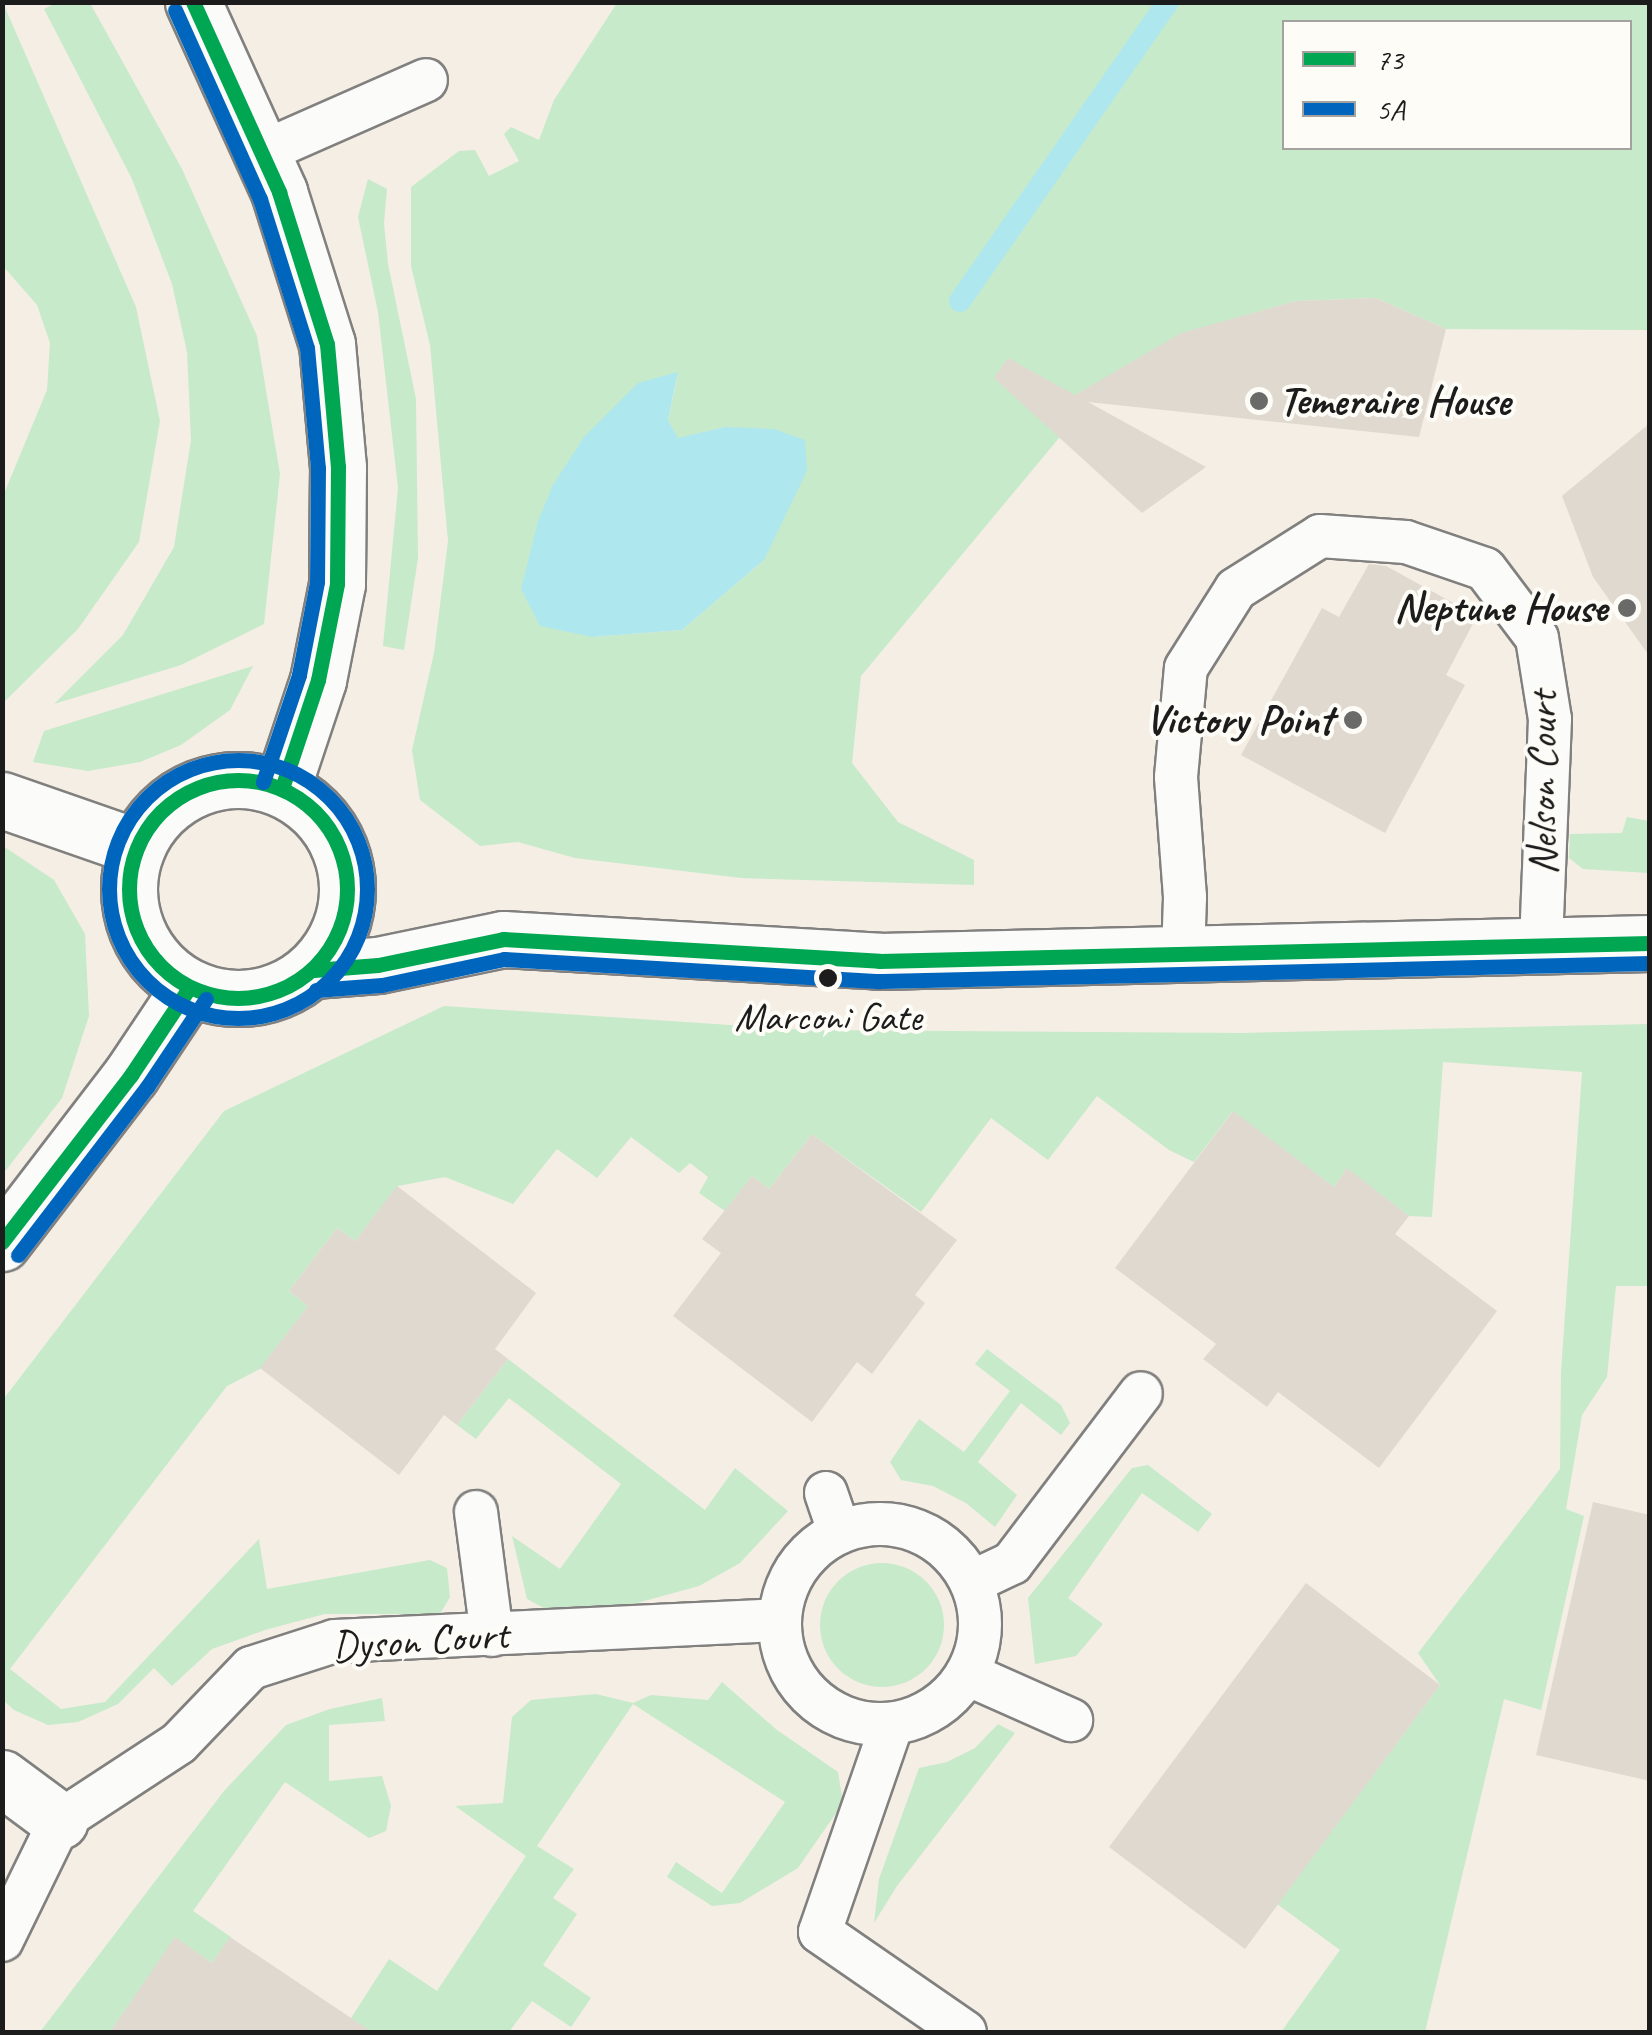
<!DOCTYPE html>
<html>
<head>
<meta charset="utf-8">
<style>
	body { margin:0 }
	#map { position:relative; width:1652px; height:2035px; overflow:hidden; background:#fcfbf8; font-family:Caveat,sans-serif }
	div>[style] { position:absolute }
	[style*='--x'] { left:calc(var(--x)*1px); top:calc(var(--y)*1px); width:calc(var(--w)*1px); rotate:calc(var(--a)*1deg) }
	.built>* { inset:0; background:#f4eee4 }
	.green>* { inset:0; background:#c7eaca }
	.round { border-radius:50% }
	.water>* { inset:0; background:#afe7ee }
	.stream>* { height:22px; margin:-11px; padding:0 11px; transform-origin:11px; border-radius:11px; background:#afe7ee }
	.building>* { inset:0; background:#e0d9cf }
	.roads { filter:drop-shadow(2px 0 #81807f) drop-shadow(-2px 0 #81807f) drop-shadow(0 2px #81807f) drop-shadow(0 -2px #81807f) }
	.service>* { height:42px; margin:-21px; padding:0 21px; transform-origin:21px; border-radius:21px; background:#fbfbf9 }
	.service>.ring { margin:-21px; padding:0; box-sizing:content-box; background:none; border:42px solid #fbfbf9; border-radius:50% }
	.minor>* { height:55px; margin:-27.5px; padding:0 27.5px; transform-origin:27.5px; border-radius:27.5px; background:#fbfbf9 }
	.tertiary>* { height:55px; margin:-27.5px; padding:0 27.5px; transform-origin:27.5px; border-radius:27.5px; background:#fbfbf9 }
	.tertiary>.ring { margin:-27.5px; padding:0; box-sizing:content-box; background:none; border:55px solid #fbfbf9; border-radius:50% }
	.bus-1>* { height:15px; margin:-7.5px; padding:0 7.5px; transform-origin:7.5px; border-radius:7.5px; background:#00a651 }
	.bus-1>.ring { margin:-7.5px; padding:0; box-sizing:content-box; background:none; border:15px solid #00a651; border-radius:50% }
	.bus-2>* { height:15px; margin:-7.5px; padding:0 7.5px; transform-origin:7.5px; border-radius:7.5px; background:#0065bd }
	.bus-2>.ring { margin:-7.5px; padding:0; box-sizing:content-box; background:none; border:15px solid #0065bd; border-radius:50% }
	.dots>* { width:28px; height:28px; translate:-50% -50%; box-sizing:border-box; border:5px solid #fdfcf7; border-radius:50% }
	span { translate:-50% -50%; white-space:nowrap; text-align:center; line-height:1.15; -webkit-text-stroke:8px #fdfcf7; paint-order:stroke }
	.bus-label { font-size:40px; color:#1c1c1c }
	.poi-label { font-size:42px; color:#1c1c1c; font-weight:700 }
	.left { translate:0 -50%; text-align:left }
	.right { translate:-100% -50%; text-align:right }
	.street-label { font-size:42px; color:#1c1c1c }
	.frame { position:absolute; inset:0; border:5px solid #1c1c1c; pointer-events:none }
	.legend { position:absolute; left:1282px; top:20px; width:350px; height:130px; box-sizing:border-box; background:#fdfcf7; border:2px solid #a3a29f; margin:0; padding:12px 18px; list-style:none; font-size:30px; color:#1c1c1c }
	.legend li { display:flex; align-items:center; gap:20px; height:50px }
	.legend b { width:50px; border:2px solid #a3a29f }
</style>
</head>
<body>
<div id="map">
	<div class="built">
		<div style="clip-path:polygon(evenodd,3px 3px,1649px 3px,1649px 2032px,3px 2032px,3px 3px,1284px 22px,1630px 22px,1630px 148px,1284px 148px,1284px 22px)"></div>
	</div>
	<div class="green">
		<div style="clip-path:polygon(3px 3px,136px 307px,160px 421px,139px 542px,78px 629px,3px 703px,3px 496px,47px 390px,50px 343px,37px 305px,3px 266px)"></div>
		<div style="clip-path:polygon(56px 3px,90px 3px,182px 169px,257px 336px,280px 474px,264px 624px,181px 665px,54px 704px,123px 635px,174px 547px,191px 440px,187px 352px,172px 284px,132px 179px,44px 9px)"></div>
		<div style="clip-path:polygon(evenodd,617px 3px,1649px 3px,1649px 330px,1446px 329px,1376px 298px,1296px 301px,1181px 334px,1113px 373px,861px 676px,852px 763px,898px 822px,974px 860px,974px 885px,741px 878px,575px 858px,518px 842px,480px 846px,420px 800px,412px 750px,434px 653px,448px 541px,430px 345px,411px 266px,411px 187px,459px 151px,475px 150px,489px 176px,519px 161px,504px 134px,511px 127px,539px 140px,554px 100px,617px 3px,1284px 22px,1630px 22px,1630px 148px,1284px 148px,1284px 22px,617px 3px,678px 374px,668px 420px,678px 439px,725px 427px,764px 560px,682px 630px,592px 637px,678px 374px)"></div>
		<div style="clip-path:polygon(368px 179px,387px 189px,384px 223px,388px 264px,416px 399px,418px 558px,404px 650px,383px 646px,398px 488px,378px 312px,358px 217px)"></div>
		<div style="clip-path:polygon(253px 666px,230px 710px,181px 745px,140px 762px,88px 771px,33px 762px,44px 731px)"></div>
		<div style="clip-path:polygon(1627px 817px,1649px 821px,1649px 873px,1583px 869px,1569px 858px,1570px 834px,1622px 833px)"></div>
		<div style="clip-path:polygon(3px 846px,54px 880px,85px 934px,89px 1016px,62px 1098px,3px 1174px)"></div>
		<div style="clip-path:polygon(444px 1006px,806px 1030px,1241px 1033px,1649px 1024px,1649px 1286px,1616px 1286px,1607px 1377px,1582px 1415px,1566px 1509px,1584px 1516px,1541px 1710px,1504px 1699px,1425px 2032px,1281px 2032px,1340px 1950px,1277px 1904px,1440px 1685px,1418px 1653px,1560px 1469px,1561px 1372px,1582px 1072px,1443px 1062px,1432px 1217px,1409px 1216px,1347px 1169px,1334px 1187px,1232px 1112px,1194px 1162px,1169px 1150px,1097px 1096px,1048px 1160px,991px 1118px,921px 1212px,812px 1134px,769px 1189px,752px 1176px,725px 1211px,699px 1193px,708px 1177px,690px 1163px,679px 1173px,631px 1137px,597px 1178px,557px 1149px,513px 1204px,445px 1177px,398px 1186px,355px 1241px,337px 1228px,289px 1291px,308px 1306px,260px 1369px,227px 1386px,10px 1669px,61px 1709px,105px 1702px,259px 1539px,267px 1589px,430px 1560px,447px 1568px,450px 1597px,440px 1614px,325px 1614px,265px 1630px,212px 1649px,172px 1686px,154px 1668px,118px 1704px,78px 1722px,48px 1725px,14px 1710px,3px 1700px,2px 1401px,224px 1111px)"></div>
		<div style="clip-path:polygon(987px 1349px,1061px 1405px,1070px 1423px,1061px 1435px,1021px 1403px,978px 1462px,1017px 1495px,995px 1527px,966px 1503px,933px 1486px,901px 1480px,890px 1462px,919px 1419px,964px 1452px,1010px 1391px,975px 1364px)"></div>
		<div style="clip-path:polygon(508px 1359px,705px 1510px,735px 1468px,788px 1511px,740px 1563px,699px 1586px,633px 1604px,544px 1608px,527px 1599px,512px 1536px,560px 1569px,621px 1484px,509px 1398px,476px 1439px,457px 1425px)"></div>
		<div style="clip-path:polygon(1148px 1465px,1212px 1514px,1198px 1532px,1142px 1493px,1068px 1598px,1103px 1624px,1076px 1656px,1035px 1664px,1028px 1598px,1132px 1468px)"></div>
		<div class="round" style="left:820px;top:1563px;width:124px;height:124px"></div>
		<div style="clip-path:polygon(722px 1682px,777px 1730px,838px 1772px,843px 1803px,798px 1868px,740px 1903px,712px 1906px,667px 1877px,676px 1862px,722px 1893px,785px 1802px,633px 1704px,537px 1846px,574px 1869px,553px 1898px,577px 1914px,543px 1965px,591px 1998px,571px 2027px,532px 2001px,509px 2032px,342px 2032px,389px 1959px,437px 1991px,526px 1856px,455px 1806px,503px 1803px,512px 1717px,531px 1700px,596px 1694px,633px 1703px,651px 1695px,708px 1700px)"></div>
		<div style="clip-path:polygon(382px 1698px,385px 1721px,329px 1725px,329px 1781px,382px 1776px,391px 1806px,386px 1831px,369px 1838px,285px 1782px,193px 1911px,231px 1937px,212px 1963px,175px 1938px,110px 2032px,40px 2032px,224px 1791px,286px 1725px,330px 1709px)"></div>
		<div style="clip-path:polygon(998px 1724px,1015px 1733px,897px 1886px,874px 1923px,879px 1879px,919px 1768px,947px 1762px,975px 1748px)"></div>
	</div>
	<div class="water">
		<div style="clip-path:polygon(678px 372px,668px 420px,678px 438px,725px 427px,774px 429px,805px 440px,807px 471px,764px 560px,682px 630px,592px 637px,540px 626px,521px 589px,538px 521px,553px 485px,584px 437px,638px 383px)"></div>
	</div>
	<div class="stream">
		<div style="--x:960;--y:301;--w:364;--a:-55.2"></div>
	</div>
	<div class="building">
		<div style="clip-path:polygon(1376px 298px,1446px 329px,1419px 437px,1088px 402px,1206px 467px,1142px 513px,994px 378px,1008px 358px,1075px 395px,1181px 333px,1296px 301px)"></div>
		<div style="clip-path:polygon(1650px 423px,1650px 657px,1593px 577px,1562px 496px)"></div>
		<div style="clip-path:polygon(1369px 564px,1386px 566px,1477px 616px,1446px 675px,1465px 685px,1385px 833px,1241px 755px,1322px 608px,1339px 617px)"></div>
		<div style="clip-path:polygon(1233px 1111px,1334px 1187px,1347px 1168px,1409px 1216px,1395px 1234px,1497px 1311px,1379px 1468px,1278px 1392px,1267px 1407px,1203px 1359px,1216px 1344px,1115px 1268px)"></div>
		<div style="clip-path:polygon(812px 1134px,957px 1240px,915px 1295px,925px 1303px,872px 1374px,857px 1362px,812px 1422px,673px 1316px,721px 1253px,702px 1239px,752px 1176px,769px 1189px)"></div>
		<div style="clip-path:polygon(397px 1186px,536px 1293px,495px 1349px,508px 1359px,457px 1425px,444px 1415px,399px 1475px,260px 1368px,308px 1306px,289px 1291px,337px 1228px,355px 1241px)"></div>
		<div style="clip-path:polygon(1593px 1502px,1650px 1515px,1650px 1781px,1536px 1755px)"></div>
		<div style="clip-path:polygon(1306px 1583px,1440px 1685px,1245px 1949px,1109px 1847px)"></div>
		<div style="clip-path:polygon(175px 1937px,212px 1963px,230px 1937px,372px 2032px,110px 2032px)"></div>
	</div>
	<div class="roads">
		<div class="service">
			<div style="--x:263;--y:152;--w:178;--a:-23.8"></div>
			<div style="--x:1183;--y:955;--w:58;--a:-88"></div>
			<div style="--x:1185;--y:897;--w:120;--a:-94.3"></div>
			<div style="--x:1176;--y:777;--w:109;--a:-84.8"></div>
			<div style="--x:1186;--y:668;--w:93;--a:-57.7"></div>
			<div style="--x:1236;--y:589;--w:99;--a:-32.2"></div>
			<div style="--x:1320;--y:536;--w:86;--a:4"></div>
			<div style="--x:1406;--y:542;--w:83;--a:18.9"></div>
			<div style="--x:1485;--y:569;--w:86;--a:53"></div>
			<div style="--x:1537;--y:638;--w:82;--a:80.9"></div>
			<div style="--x:1550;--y:719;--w:227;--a:92.3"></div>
			<div style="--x:826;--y:1493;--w:40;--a:71.1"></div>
			<div style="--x:476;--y:1512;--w:124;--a:82.6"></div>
			<div class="ring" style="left:780px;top:1524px;width:158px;height:158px"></div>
			<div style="--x:972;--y:1582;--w:44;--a:-25.4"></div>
			<div style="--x:1012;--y:1563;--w:213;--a:-52.8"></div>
			<div style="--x:967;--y:1674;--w:114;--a:23.9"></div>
			<div style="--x:892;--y:1724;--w:220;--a:109.1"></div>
			<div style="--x:820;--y:1932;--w:176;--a:34.6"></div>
			<div style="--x:2;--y:1940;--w:132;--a:-64"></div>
			<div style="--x:60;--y:1821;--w:142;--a:-33.2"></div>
			<div style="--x:179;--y:1743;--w:104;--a:-46.2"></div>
			<div style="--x:251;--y:1668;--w:88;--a:-17.8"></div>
			<div style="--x:335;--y:1641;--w:443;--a:-2.7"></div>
		</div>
		<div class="minor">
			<div style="--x:2;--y:800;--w:143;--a:19.2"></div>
			<div style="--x:2;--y:1778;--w:72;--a:36.6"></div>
		</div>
		<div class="tertiary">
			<div style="--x:193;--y:2;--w:209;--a:65.6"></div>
			<div style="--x:279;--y:192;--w:159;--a:72.5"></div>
			<div style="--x:327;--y:344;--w:123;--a:84.9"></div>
			<div style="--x:338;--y:467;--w:117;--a:90.5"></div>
			<div style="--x:337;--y:584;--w:98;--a:101.2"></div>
			<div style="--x:318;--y:680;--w:114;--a:108.4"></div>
			<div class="ring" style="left:129px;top:780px;width:163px;height:163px"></div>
			<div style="--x:314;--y:970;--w:64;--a:-4.5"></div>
			<div style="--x:378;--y:965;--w:128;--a:-11.7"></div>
			<div style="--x:503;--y:939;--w:377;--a:3.3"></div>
			<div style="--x:879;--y:961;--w:771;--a:-1.34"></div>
			<div style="--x:2;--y:1243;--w:212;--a:-52.5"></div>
			<div style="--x:131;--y:1075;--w:105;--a:-56.3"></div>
		</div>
	</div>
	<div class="bus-1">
		<div style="--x:193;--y:2;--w:209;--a:65.6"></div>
		<div style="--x:279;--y:192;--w:159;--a:72.5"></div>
		<div style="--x:327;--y:344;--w:123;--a:84.9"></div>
		<div style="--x:338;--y:467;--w:117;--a:90.5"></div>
		<div style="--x:337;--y:584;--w:98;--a:101.2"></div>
		<div style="--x:318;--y:680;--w:114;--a:108.4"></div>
		<div class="ring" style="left:129px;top:780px;width:203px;height:203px"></div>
		<div style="--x:314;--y:970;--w:64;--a:-4.5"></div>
		<div style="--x:378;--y:965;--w:128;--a:-11.7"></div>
		<div style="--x:503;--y:939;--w:377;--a:3.3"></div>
		<div style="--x:879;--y:961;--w:771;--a:-1.34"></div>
		<div style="--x:2;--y:1242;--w:211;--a:-52.3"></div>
		<div style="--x:131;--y:1075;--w:105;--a:-56.3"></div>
	</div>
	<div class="bus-2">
		<div style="--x:175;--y:10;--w:207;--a:65.8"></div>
		<div style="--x:260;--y:199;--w:156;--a:72.5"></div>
		<div style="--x:307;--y:348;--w:121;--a:84.8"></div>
		<div style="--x:318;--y:468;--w:114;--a:90.5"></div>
		<div style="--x:317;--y:582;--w:95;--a:101"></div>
		<div style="--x:299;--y:675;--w:113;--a:108.6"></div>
		<div class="ring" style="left:109px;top:760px;width:243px;height:243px"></div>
		<div style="--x:316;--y:990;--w:66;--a:-4.3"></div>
		<div style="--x:382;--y:985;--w:125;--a:-12"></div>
		<div style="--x:504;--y:959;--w:376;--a:3.4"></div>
		<div style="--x:879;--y:981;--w:771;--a:-1.34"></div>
		<div style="--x:18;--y:1255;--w:212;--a:-52.5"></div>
		<div style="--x:147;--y:1087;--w:106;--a:-56.2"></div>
	</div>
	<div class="dots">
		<div style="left:1259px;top:401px;background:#6a6a69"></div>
		<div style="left:1627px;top:608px;background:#6a6a69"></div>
		<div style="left:1353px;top:720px;background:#6a6a69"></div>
		<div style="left:828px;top:978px;background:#1c1c1c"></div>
	</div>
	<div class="bus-label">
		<span style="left:828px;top:1017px">Marconi Gate</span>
	</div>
	<div class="poi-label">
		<span class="left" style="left:1279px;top:401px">Temeraire House</span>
		<span class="right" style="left:1607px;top:608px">Neptune House</span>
		<span class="right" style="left:1333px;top:720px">Victory Point</span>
	</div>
	<div class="street-label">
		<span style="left:1543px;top:783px;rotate:-90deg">Nelson Court</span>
		<span style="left:420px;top:1641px;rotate:-4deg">Dyson Court</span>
	</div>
	<div class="frame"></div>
	<ul class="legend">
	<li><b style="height:12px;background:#00a651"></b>73</li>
	<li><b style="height:12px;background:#0065bd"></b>5A</li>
	</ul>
</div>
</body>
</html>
